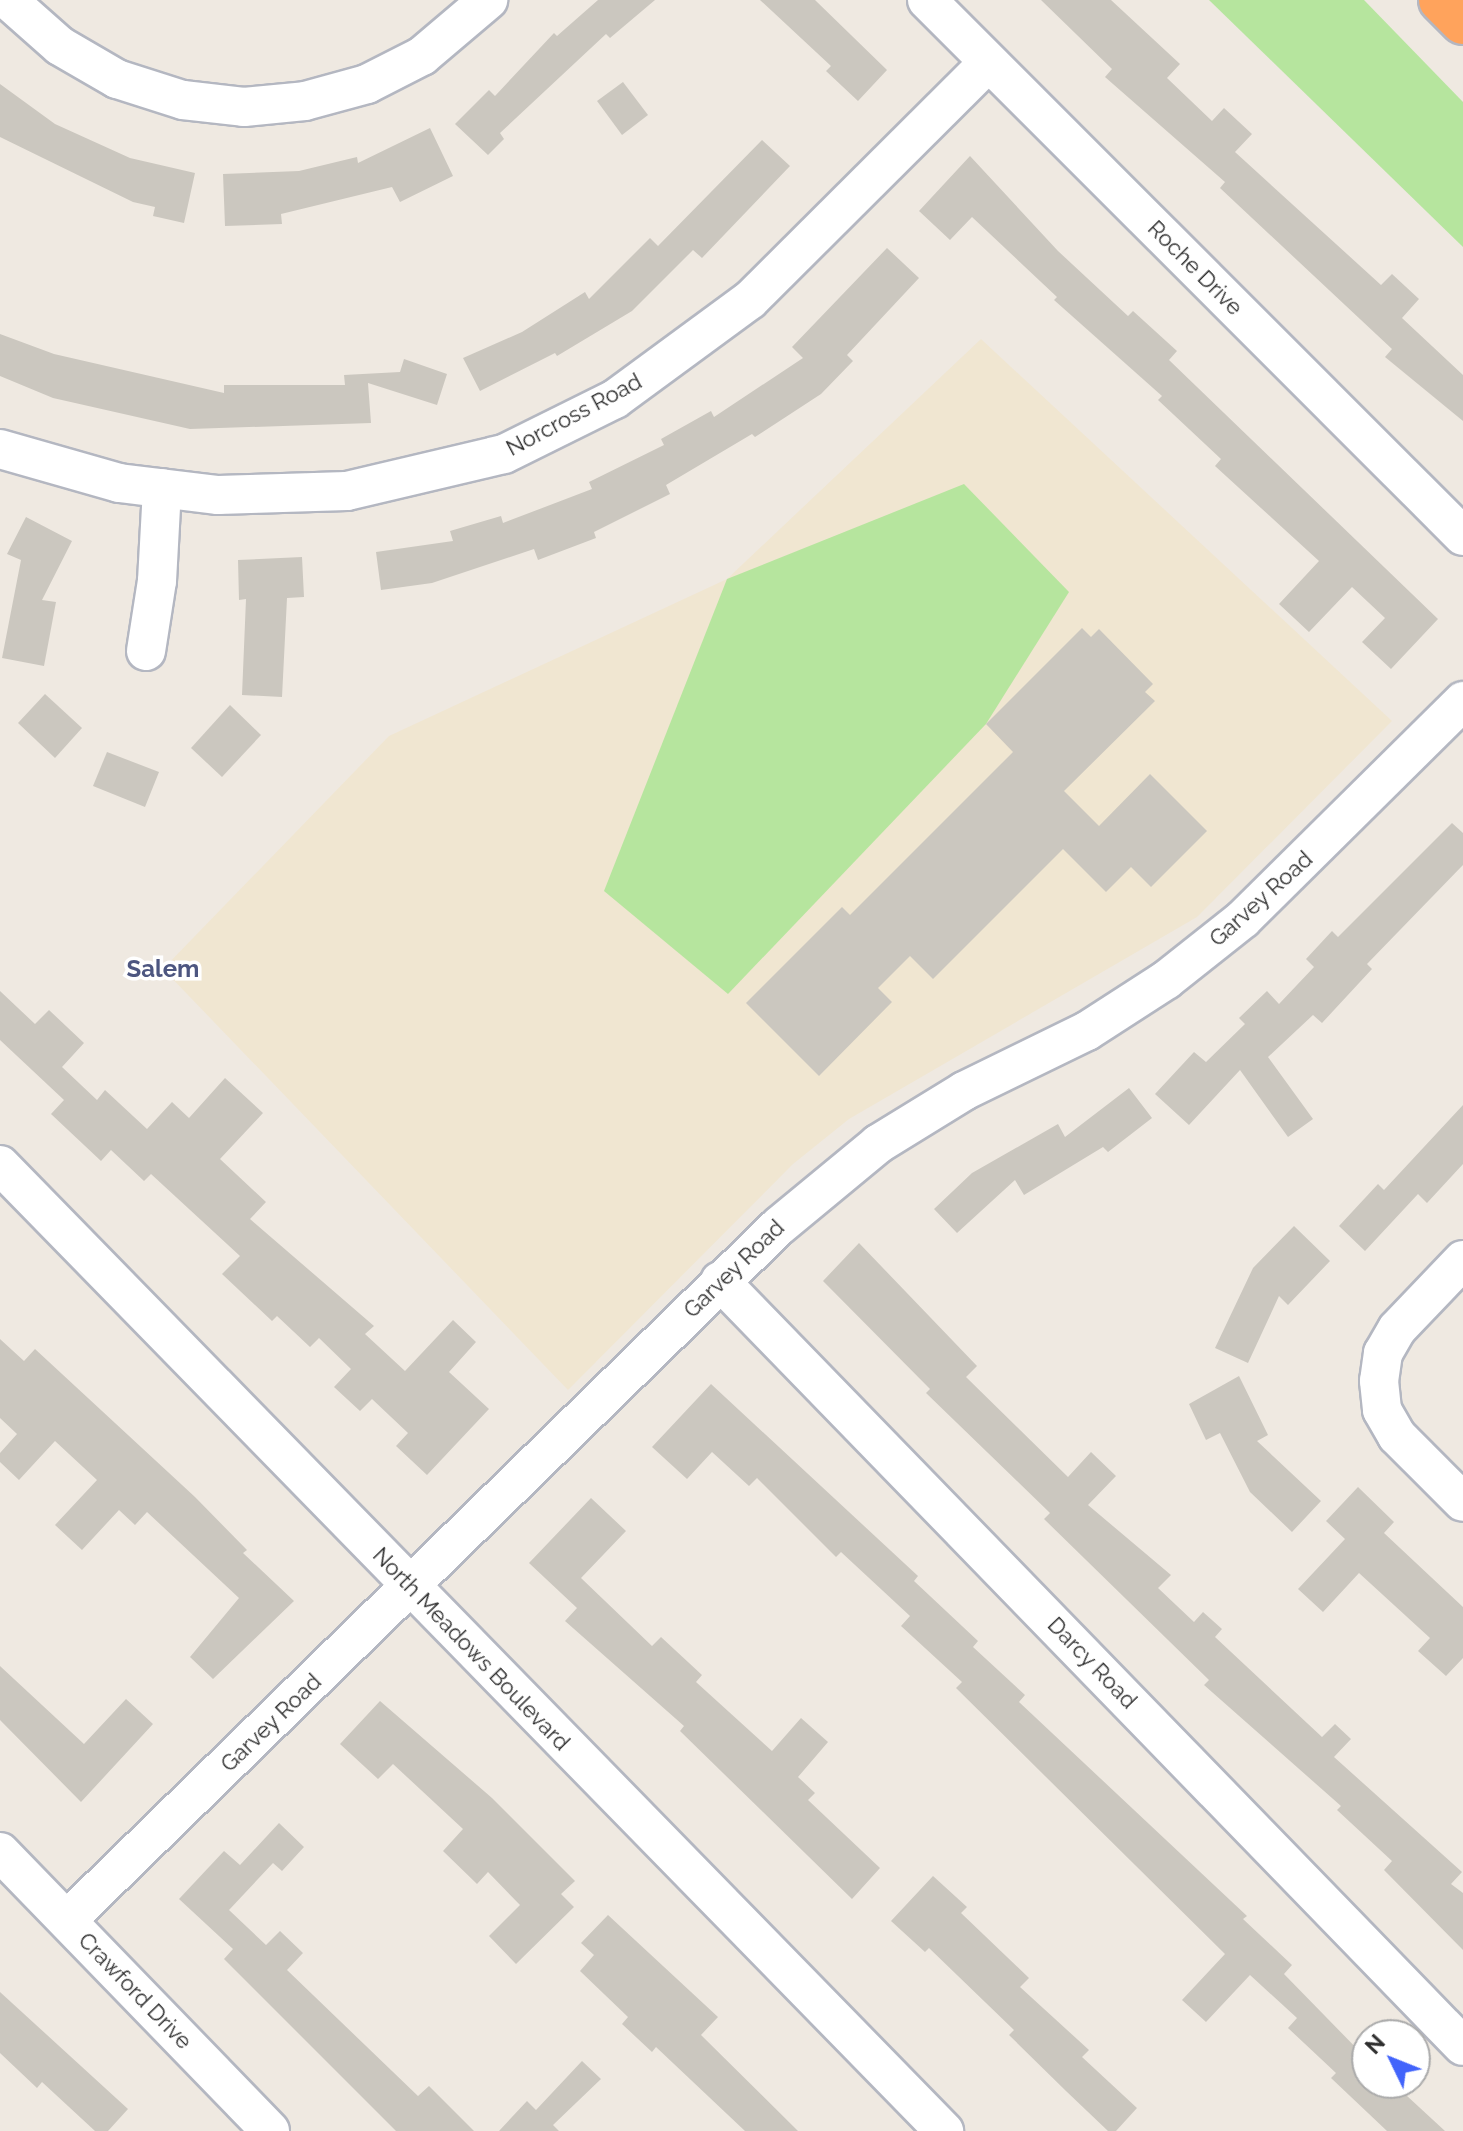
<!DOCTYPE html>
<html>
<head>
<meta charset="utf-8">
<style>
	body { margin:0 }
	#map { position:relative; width:1463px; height:2131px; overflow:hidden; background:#efe9e1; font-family:Raleway,sans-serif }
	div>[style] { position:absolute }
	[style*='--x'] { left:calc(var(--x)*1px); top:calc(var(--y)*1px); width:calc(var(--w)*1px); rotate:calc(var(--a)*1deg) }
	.education>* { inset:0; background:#f0e6d1 }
	.green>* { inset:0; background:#b6e59e }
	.building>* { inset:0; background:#cbc7bf }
	.roads { filter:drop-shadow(2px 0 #b4b7c1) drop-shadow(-2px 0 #b4b7c1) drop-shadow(0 2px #b4b7c1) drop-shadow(0 -2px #b4b7c1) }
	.minor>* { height:38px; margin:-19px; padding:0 19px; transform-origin:19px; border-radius:19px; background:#fff }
	.highway>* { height:44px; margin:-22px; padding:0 22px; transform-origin:22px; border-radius:22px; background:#ffa35c }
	span { translate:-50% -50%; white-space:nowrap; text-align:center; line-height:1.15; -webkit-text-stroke:7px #fff; paint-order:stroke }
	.street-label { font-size:22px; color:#2e2e2e }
	.neighbourhood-label { font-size:24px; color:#4d5680; font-weight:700 }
	.north { position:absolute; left:1351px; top:2019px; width:80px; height:80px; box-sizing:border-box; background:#fff; border:2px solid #ababab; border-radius:50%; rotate:313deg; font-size:22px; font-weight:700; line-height:32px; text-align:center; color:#2e2e2e }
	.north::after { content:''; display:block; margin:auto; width:28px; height:36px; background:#4264fb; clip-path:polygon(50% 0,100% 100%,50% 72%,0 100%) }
</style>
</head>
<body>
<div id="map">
	<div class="education">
		<div style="clip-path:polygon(981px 339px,1392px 721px,1197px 917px,849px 1119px,793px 1164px,568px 1390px,163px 969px,389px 736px,727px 579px)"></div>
	</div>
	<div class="green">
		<div style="clip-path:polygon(1209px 0,1364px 0,1463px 102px,1463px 247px)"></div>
		<div style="clip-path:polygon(964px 484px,1069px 592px,986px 724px,728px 994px,604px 891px,727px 579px)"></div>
	</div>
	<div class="building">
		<div style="clip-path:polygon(598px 0,655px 0,610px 38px,606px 34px,500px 133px,504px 139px,488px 155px,455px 124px,489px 90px,495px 96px,554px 33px,557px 36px)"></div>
		<div style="clip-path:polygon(760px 0,815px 0,887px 70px,858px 101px,826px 71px,831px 66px)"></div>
		<div style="clip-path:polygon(1041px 0,1111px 0,1180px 64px,1167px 78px,1212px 121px,1224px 108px,1252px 134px,1235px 152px,1381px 285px,1392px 274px,1419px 299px,1402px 318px,1463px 375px,1463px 421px,1385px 357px,1392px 349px,1220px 188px,1225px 182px,1105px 77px,1112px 69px)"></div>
		<div style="clip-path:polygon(623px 82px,648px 115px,622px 135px,597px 101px)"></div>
		<div style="clip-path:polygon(0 84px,55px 124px,130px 158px,195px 173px,184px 223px,153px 216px,155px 207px,133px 202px,0 137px)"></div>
		<div style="clip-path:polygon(430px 128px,453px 176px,400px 202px,392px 187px,281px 214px,282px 224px,225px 226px,223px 174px,299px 171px,357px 157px,358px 163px)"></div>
		<div style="clip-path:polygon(762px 140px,790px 166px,702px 258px,693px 250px,632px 311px,557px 356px,555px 353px,480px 391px,463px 358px,522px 332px,585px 292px,589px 299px,650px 238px,658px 246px)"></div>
		<div style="clip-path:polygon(970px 156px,1058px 251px,1128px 316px,1133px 311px,1177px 351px,1169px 360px,1438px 619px,1391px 669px,1362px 642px,1385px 618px,1352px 587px,1309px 632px,1279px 604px,1319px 561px,1215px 466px,1221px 459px,1158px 400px,1162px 396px,1054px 300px,1057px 297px,972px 217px,950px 240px,919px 211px)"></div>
		<div style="clip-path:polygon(887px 248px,919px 278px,847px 355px,853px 361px,821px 394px,755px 437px,752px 434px,666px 485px,670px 494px,594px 532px,596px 538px,538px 560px,534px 549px,432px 583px,381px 590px,376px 552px,453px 541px,450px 531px,501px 516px,503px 523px,592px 489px,589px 482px,664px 445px,661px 439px,711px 411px,714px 417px,803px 358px,792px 347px)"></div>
		<div style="clip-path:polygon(0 334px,54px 354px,224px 393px,224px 385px,345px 385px,344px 375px,400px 372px,404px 359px,447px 374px,437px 405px,368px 383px,371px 423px,190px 429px,53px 398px,0 376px)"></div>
		<div style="clip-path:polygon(26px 517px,72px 541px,42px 600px,56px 602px,44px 666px,2px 658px,21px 560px,7px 554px)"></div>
		<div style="clip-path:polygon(302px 557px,304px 597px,287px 598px,282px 697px,242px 695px,246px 599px,239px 600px,238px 560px)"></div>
		<div style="clip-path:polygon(1082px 628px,1091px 637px,1099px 629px,1153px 684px,1145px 692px,1155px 701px,1064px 791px,1099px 826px,1150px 774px,1207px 831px,1151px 887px,1131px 867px,1106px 892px,1063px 849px,933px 979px,910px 956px,878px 988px,892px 1002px,819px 1076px,746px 1003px,842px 907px,850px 915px,1013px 752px,986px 724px)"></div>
		<div style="clip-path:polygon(45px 694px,82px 728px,55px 758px,18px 723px)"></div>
		<div style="clip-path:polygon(230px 705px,261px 735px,222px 777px,191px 748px)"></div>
		<div style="clip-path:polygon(107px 752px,159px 772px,145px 807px,93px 786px)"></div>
		<div style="clip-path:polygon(1452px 823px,1463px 833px,1463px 865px,1367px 964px,1372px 969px,1322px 1023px,1313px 1015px,1268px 1057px,1313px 1119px,1288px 1137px,1240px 1070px,1189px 1125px,1155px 1094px,1194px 1052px,1206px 1062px,1245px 1024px,1239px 1018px,1267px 991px,1279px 1004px,1314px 967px,1306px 959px,1332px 931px,1338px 937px)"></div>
		<div style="clip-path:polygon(0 991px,35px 1024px,49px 1010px,84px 1043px,62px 1067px,97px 1100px,105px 1090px,147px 1129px,172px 1102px,189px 1118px,225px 1078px,263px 1113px,220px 1159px,266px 1202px,250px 1219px,374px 1326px,365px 1334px,405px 1371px,453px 1320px,476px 1342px,449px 1372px,489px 1409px,427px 1475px,396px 1446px,408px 1433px,372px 1399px,360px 1411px,334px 1387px,351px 1369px,319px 1338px,310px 1347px,277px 1316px,272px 1321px,222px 1274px,240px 1256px,151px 1174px,144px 1181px,111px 1150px,101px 1161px,51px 1114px,64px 1100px,0 1040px)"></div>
		<div style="clip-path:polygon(1129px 1088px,1152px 1118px,1108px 1152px,1103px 1147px,1024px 1195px,1015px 1180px,957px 1233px,934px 1209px,972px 1173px,1058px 1124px,1065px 1137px)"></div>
		<div style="clip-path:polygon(1463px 1105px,1463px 1164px,1427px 1203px,1418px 1194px,1365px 1251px,1339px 1226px,1378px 1184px,1384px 1190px)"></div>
		<div style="clip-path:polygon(1294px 1226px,1330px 1261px,1288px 1305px,1279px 1296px,1248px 1363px,1215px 1348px,1253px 1268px)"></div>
		<div style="clip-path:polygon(859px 1243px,977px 1366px,966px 1377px,1068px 1477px,1091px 1452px,1116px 1476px,1088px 1505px,1171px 1575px,1158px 1588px,1194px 1622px,1203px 1612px,1222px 1629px,1215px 1637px,1322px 1737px,1335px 1724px,1351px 1739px,1334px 1757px,1462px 1872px,1451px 1884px,1463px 1893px,1463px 1950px,1384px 1870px,1392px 1861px,1337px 1810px,1341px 1806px,1204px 1685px,1209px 1680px,1044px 1519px,1050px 1513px,926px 1393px,930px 1389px,823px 1281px)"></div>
		<div style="clip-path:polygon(0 1339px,24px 1361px,35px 1349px,195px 1497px,247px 1550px,243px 1553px,294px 1601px,213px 1679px,190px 1657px,239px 1598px,147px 1512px,135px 1525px,119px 1510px,82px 1550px,55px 1525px,97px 1480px,55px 1441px,19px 1480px,0 1462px,0 1453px,17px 1434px,0 1418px)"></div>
		<div style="clip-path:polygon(1239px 1376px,1268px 1435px,1257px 1441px,1321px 1501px,1292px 1532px,1250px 1492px,1220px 1433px,1206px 1440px,1189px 1404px)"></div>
		<div style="clip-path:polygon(711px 1384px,918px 1576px,914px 1581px,978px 1641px,973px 1647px,1025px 1695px,1019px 1702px,1247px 1916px,1243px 1919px,1292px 1965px,1284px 1974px,1367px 2059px,1367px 2083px,1393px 2083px,1445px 2131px,1387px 2131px,1331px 2078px,1336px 2073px,1288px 2028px,1297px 2018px,1250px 1975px,1206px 2022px,1182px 2000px,1225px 1954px,956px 1688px,962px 1682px,901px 1626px,910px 1616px,841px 1552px,836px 1557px,757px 1478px,749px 1486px,712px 1452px,687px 1479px,652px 1447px)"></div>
		<div style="clip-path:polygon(1358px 1487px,1394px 1522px,1384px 1533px,1463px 1607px,1463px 1658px,1446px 1676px,1418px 1651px,1430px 1638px,1359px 1573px,1323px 1612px,1298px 1589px,1345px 1539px,1326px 1521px)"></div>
		<div style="clip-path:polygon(591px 1498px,626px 1531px,581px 1578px,652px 1646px,661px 1637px,702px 1675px,696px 1682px,772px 1751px,801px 1718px,828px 1742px,798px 1777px,815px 1793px,808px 1800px,880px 1868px,852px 1899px,680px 1731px,684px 1726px,565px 1621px,577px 1608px,529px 1563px)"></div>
		<div style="clip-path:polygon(0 1666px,84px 1744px,126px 1699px,153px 1724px,81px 1802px,0 1720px)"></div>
		<div style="clip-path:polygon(380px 1701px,492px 1798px,575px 1881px,561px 1894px,574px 1907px,516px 1964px,489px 1936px,520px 1905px,488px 1872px,477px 1884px,443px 1851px,463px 1829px,393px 1764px,378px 1779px,340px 1744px)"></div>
		<div style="clip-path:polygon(279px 1823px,304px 1847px,282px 1871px,273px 1863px,229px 1910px,266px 1945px,280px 1931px,303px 1953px,287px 1970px,418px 2096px,429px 2086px,474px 2131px,396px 2131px,224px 1959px,233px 1949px,179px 1899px,224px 1851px,240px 1865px)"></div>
		<div style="clip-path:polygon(933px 1876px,967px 1907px,961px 1913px,1029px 1978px,1020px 1987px,1089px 2050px,1082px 2057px,1137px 2108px,1116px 2131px,1108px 2131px,1066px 2091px,1009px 2035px,1014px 2030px,929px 1948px,925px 1952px,891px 1921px)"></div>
		<div style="clip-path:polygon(608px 1915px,718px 2017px,701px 2035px,798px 2131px,745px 2131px,656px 2047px,652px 2052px,622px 2024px,628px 2017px,580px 1971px,594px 1955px,581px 1943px)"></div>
		<div style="clip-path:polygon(0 1992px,128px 2109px,108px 2131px,95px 2131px,42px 2082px,37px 2088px,0 2053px)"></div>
		<div style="clip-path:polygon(582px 2061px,601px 2079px,553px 2125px,559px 2131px,499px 2131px,527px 2101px,536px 2110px)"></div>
	</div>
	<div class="roads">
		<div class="minor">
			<div style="--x:8;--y:0;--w:69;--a:41.5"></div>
			<div style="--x:60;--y:46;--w:66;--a:30.1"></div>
			<div style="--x:117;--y:79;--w:69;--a:17.7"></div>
			<div style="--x:183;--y:100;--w:61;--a:6.5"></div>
			<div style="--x:244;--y:107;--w:61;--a:-5.6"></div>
			<div style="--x:305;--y:101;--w:64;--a:-15.3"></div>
			<div style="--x:367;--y:84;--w:62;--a:-27"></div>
			<div style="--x:422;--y:56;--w:87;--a:-40.3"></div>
			<div style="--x:927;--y:0;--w:758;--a:45"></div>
			<div style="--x:0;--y:449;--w:124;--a:15.9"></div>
			<div style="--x:119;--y:483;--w:100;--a:6.9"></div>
			<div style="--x:218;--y:495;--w:129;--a:-1.8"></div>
			<div style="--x:347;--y:491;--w:161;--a:-13.3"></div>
			<div style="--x:504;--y:454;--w:124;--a:-26.4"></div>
			<div style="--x:615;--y:399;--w:167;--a:-36.3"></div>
			<div style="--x:750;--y:300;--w:336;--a:-44.9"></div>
			<div style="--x:146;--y:651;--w:71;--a:-81.1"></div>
			<div style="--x:157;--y:581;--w:93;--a:-86.9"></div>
			<div style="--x:0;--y:1165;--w:1351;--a:45.66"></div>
			<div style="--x:1463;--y:1260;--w:95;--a:133.7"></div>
			<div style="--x:1397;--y:1329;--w:28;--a:120"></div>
			<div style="--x:1383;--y:1353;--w:28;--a:98"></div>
			<div style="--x:1379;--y:1381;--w:29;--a:84"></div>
			<div style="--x:1382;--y:1410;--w:30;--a:60"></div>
			<div style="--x:1397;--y:1436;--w:93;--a:45"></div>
			<div style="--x:720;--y:1281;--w:1066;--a:45.84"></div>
			<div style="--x:0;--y:1852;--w:388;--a:45.9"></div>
			<div style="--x:67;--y:1920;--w:994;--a:-44.27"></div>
			<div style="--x:779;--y:1226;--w:129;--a:-39.6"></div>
			<div style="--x:878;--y:1144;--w:101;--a:-31.6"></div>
			<div style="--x:964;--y:1091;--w:137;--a:-26"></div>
			<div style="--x:1087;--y:1031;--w:94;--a:-32.8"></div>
			<div style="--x:1166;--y:980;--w:98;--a:-38.4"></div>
			<div style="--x:1243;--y:919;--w:310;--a:-44.7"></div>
		</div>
		<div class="highway">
			<div style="--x:1441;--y:0;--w:31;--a:45"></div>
		</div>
	</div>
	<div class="street-label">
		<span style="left:1195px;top:268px;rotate:45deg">Roche Drive</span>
		<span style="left:574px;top:415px;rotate:-28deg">Norcross Road</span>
		<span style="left:1261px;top:899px;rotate:-42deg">Garvey Road</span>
		<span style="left:734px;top:1269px;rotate:-44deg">Garvey Road</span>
		<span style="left:471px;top:1649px;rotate:46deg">North Meadows Boulevard</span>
		<span style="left:1092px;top:1663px;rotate:46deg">Darcy Road</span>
		<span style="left:271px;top:1723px;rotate:-44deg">Garvey Road</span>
		<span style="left:135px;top:1991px;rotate:46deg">Crawford Drive</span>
	</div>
	<div class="neighbourhood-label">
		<span style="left:163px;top:969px">Salem</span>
	</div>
	<div class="north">N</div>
</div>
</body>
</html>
